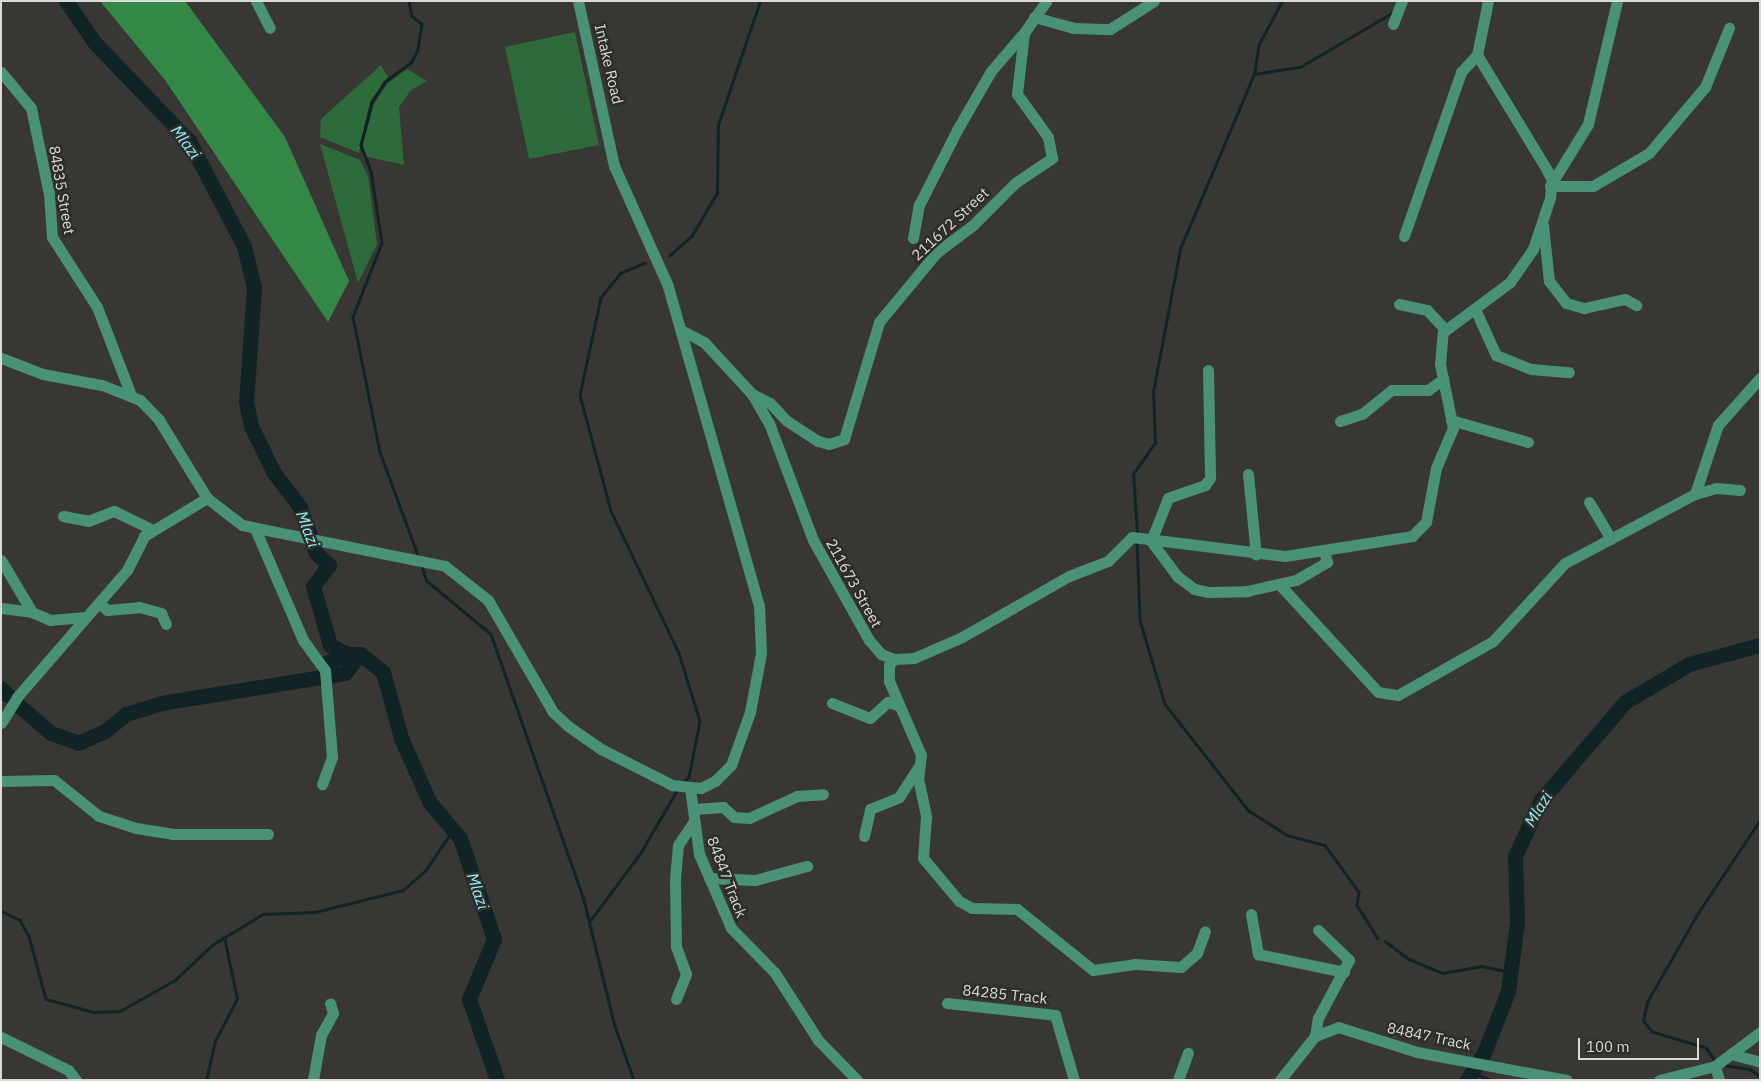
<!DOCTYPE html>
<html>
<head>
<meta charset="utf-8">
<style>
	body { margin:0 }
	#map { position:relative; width:1761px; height:1081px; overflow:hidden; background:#393733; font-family:"IBM Plex Sans",sans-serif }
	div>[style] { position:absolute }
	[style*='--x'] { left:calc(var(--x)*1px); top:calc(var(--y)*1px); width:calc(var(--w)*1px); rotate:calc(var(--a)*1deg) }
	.green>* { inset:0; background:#2d6b3b }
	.forest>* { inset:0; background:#338848 }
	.stream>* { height:2.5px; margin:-1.25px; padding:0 1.25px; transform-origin:1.25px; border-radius:1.25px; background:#102325 }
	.river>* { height:15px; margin:-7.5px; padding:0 7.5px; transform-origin:7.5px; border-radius:7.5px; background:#102325 }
	.minor>* { height:11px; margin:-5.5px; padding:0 5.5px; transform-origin:5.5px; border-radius:5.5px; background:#499277 }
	span { translate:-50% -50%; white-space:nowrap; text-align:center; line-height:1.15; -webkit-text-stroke:5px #2f2d29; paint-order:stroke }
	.street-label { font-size:15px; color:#dbdad8 }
	.water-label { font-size:16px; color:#8ef1fb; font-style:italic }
	.frame { position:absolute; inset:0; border:2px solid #dbdad8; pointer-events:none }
	.scale { position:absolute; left:1578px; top:1038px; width:121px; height:22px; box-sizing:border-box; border:2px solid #dbdad8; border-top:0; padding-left:6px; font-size:15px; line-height:18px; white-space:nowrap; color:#dbdad8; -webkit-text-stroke:4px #2f2d29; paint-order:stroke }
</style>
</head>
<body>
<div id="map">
	<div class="green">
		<div style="clip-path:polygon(575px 32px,599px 145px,529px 159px,505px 47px)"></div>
		<div style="clip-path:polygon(381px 65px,388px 77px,370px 101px,359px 153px,320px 137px,321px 119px)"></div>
		<div style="clip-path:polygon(407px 69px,427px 81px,411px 90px,399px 107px,404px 165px,364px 156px,363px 144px,374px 104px,387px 84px)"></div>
		<div style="clip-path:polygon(320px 144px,360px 160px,368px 176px,377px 244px,358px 283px)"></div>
	</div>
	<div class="forest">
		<div style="clip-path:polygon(100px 1px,185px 1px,285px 137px,349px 281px,328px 322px,165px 80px)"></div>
	</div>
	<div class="stream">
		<div style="--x:409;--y:1;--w:15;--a:79"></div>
		<div style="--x:412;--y:16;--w:13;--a:39"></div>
		<div style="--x:422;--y:24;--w:26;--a:99"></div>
		<div style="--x:418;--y:50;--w:15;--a:118"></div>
		<div style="--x:411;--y:63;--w:32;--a:144"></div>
		<div style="--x:385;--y:82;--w:25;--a:122"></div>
		<div style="--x:372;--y:103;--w:43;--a:104.7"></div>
		<div style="--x:361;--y:145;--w:28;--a:69"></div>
		<div style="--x:371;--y:171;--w:73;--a:81.3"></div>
		<div style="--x:382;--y:243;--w:79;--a:111.4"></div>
		<div style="--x:353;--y:317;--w:138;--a:78.7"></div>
		<div style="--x:380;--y:452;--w:113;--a:69.8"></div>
		<div style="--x:1254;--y:74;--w:47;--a:-8.7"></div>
		<div style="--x:1300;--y:67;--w:107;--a:-30.4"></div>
		<div style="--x:669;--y:256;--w:31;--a:-42"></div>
		<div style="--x:692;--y:235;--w:49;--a:-59.2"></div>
		<div style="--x:717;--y:193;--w:68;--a:-89.2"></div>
		<div style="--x:718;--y:125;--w:131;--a:-71.3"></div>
		<div style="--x:645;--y:263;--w:26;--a:157"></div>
		<div style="--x:621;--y:273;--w:32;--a:129"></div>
		<div style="--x:601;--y:298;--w:99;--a:102.2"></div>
		<div style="--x:580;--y:395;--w:120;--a:75"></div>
		<div style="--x:611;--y:511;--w:157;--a:64.4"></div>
		<div style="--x:679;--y:653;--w:71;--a:72.8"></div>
		<div style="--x:700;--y:721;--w:57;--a:101.1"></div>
		<div style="--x:689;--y:777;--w:7;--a:135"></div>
		<div style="--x:1137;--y:532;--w:58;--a:-93.9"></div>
		<div style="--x:1133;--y:474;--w:39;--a:-55"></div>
		<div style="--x:1155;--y:442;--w:50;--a:-92.3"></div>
		<div style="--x:1153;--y:392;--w:146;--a:-79.3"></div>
		<div style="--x:1180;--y:249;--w:190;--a:-67.1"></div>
		<div style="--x:1254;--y:74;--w:30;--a:-81"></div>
		<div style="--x:1259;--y:44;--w:49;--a:-61.9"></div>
		<div style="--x:1137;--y:541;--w:79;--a:87.8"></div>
		<div style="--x:1140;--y:620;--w:88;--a:73.4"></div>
		<div style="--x:1165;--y:704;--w:135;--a:51.9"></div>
		<div style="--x:1248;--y:810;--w:46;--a:32.7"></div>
		<div style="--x:1287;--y:835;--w:39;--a:15"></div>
		<div style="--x:1325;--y:845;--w:58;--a:54.1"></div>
		<div style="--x:1359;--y:892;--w:13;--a:99"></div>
		<div style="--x:1357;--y:905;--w:39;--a:58"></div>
		<div style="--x:422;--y:566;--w:16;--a:72"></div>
		<div style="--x:427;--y:581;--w:83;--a:39.6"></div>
		<div style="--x:491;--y:634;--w:278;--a:70.7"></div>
		<div style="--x:583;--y:896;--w:134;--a:76.2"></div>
		<div style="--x:615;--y:1026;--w:57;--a:70.6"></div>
		<div style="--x:1;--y:911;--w:21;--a:25"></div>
		<div style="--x:20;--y:920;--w:18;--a:61"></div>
		<div style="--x:29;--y:936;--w:65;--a:74.9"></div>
		<div style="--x:46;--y:999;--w:50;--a:15.2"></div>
		<div style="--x:94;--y:1012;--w:26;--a:-2"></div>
		<div style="--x:120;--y:1011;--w:63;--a:-29.4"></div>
		<div style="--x:175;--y:980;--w:51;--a:-43.4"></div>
		<div style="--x:212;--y:945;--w:60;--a:-31.3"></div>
		<div style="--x:263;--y:914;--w:52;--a:-2.2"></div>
		<div style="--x:315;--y:912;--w:91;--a:-14"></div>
		<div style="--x:403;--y:890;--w:29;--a:-41"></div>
		<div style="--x:425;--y:871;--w:50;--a:-55.7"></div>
		<div style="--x:590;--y:921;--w:86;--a:-53.5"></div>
		<div style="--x:641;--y:852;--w:72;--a:-59.9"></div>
		<div style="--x:1385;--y:941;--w:30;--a:37"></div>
		<div style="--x:1409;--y:959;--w:36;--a:23"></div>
		<div style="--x:1442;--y:973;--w:40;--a:-10"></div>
		<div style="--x:1481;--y:966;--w:30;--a:12"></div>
		<div style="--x:1714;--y:1060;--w:14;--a:-124"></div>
		<div style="--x:1706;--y:1048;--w:56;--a:-163.5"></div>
		<div style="--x:1652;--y:1032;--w:14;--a:-129"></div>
		<div style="--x:1643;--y:1021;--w:19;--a:-78"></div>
		<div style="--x:1647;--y:1002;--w:103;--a:-60.2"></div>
		<div style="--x:1698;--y:913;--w:112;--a:-56.3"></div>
		<div style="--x:1724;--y:1065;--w:26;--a:9"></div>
		<div style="--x:1750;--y:1069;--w:12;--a:35"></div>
		<div style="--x:1473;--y:1073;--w:19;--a:21"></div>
		<div style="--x:206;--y:1080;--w:40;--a:-77"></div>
		<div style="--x:215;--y:1041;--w:47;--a:-62.4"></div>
		<div style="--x:237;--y:999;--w:63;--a:-101.8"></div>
	</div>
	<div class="river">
		<div style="--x:66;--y:1;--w:51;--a:55.4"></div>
		<div style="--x:95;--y:43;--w:136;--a:46.2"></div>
		<div style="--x:189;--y:141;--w:119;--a:62.4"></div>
		<div style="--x:244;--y:246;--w:43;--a:76.6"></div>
		<div style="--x:254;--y:288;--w:114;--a:94"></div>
		<div style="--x:246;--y:402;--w:25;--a:78"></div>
		<div style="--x:251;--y:426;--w:52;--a:63.9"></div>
		<div style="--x:274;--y:473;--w:43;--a:52.6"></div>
		<div style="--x:300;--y:507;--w:49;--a:70.8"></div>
		<div style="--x:316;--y:553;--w:18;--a:43"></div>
		<div style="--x:329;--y:565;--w:26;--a:127"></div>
		<div style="--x:313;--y:586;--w:61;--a:73.9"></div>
		<div style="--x:330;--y:645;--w:20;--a:27"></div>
		<div style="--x:348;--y:654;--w:12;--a:0"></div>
		<div style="--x:360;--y:654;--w:29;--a:38"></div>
		<div style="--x:383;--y:672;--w:68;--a:74.7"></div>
		<div style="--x:401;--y:738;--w:71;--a:66"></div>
		<div style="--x:430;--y:803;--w:46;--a:49.4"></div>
		<div style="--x:460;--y:838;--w:107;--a:71.4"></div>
		<div style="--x:494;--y:939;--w:65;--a:112.6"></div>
		<div style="--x:469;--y:999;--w:86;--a:70.9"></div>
		<div style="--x:325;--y:663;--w:25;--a:-21"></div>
		<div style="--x:329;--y:676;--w:16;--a:-11"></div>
		<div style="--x:345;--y:673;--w:24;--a:-52"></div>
		<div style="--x:1;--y:688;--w:11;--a:45"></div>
		<div style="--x:16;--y:703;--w:46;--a:40.6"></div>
		<div style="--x:51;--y:733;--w:29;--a:20"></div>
		<div style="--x:78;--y:743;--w:30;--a:-24"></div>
		<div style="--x:105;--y:731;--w:27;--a:-39"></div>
		<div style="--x:126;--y:714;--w:37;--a:-17"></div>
		<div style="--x:161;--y:703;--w:163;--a:-9.2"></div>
		<div style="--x:1467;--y:1080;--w:32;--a:-58"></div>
		<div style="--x:1484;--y:1053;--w:66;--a:-68.8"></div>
		<div style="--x:1508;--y:991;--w:70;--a:-82.6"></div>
		<div style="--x:1517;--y:922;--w:66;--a:-91.7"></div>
		<div style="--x:1515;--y:856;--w:62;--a:-65.1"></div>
		<div style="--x:1541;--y:800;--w:129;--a:-49.4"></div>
		<div style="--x:1625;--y:702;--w:74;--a:-30.7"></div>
		<div style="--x:1689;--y:664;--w:73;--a:-15"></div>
	</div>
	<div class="minor">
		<div style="--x:256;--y:1;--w:30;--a:63"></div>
		<div style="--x:1034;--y:17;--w:41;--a:15.4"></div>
		<div style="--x:1074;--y:28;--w:36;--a:2"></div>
		<div style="--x:1110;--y:29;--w:52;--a:-32.5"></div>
		<div style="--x:1393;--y:24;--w:25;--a:-69"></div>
		<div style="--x:1;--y:72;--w:47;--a:50.2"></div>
		<div style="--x:31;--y:108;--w:88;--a:78.2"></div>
		<div style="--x:49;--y:194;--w:43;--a:86"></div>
		<div style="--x:52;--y:237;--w:83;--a:57.3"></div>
		<div style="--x:97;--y:307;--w:94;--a:68.9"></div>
		<div style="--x:1550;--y:186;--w:43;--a:0"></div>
		<div style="--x:1593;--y:186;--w:65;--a:-30.5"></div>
		<div style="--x:1649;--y:153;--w:87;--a:-49.7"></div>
		<div style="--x:1705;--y:87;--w:64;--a:-67.9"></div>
		<div style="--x:1550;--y:186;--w:73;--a:-58.5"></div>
		<div style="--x:1588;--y:124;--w:126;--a:-76.7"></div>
		<div style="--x:1543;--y:225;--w:56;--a:83.9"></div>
		<div style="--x:1549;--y:281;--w:28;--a:52"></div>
		<div style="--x:1566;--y:303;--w:19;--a:16"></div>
		<div style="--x:1584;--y:308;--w:42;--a:-12.4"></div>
		<div style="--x:1625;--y:299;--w:13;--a:29"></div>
		<div style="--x:1404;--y:236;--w:174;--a:-70.8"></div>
		<div style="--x:1461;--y:72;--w:23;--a:-47"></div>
		<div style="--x:913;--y:238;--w:34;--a:-80"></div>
		<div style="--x:919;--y:205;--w:84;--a:-63.1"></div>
		<div style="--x:957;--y:130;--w:68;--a:-60"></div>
		<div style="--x:991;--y:71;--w:48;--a:-49.3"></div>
		<div style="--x:1399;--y:304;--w:29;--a:12"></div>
		<div style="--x:1427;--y:310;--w:26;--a:47"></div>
		<div style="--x:1475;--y:309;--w:51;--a:65.5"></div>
		<div style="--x:1496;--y:355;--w:38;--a:22"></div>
		<div style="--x:1531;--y:369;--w:38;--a:5"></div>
		<div style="--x:681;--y:330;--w:26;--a:28"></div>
		<div style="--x:704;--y:342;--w:71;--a:47.3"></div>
		<div style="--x:752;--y:394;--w:20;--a:27"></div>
		<div style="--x:770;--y:403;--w:25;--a:47"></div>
		<div style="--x:787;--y:421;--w:37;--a:33"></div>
		<div style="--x:818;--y:441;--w:11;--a:15"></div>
		<div style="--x:829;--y:444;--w:16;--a:-18"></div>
		<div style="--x:844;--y:439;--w:122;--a:-73.3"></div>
		<div style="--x:879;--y:322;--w:89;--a:-50.4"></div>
		<div style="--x:936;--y:253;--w:46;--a:-37.1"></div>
		<div style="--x:973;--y:225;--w:59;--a:-45"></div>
		<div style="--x:1015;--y:183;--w:45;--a:-34"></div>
		<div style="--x:1052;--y:158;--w:21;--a:-101"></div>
		<div style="--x:1048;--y:137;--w:53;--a:-125.8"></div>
		<div style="--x:1017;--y:94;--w:61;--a:-83.5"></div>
		<div style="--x:1024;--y:33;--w:39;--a:-55"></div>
		<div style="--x:1;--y:358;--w:45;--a:20.9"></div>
		<div style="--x:43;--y:374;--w:60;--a:10.6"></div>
		<div style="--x:102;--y:385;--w:41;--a:21.5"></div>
		<div style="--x:140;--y:400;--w:28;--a:46"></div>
		<div style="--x:159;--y:420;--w:92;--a:58.4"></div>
		<div style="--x:207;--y:498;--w:44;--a:37.6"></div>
		<div style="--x:242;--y:525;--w:207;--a:11.4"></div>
		<div style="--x:445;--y:566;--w:55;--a:38.3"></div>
		<div style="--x:488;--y:600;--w:129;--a:59.9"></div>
		<div style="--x:553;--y:712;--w:21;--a:43"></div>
		<div style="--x:568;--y:726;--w:40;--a:34.9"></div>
		<div style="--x:601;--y:749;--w:80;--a:26.9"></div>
		<div style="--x:672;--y:785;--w:29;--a:6"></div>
		<div style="--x:701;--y:788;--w:16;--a:-27"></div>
		<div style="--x:715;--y:781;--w:23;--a:-45"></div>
		<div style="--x:731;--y:765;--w:56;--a:-70.3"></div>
		<div style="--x:750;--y:712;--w:60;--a:-79.4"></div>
		<div style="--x:761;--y:653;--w:47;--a:-92.4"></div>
		<div style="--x:759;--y:606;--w:333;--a:-105.9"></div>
		<div style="--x:668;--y:286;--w:132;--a:-114.2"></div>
		<div style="--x:614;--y:166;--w:169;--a:-102.3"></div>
		<div style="--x:1208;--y:370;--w:108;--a:88.9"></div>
		<div style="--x:1210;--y:478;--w:9;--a:126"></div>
		<div style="--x:1205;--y:485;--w:39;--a:161"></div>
		<div style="--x:1168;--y:498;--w:46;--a:111.6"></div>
		<div style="--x:1151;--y:541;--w:44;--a:53.4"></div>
		<div style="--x:1177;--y:576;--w:21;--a:37"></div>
		<div style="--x:1194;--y:589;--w:14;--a:12"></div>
		<div style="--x:1208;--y:592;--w:39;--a:-1"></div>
		<div style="--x:1247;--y:591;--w:50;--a:-12.7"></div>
		<div style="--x:1296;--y:580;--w:36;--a:-30"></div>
		<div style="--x:1327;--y:562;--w:11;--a:-105"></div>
		<div style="--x:752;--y:394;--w:34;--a:60"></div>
		<div style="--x:769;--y:423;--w:125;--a:69.4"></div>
		<div style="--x:813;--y:540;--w:115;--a:60.8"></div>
		<div style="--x:869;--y:640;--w:18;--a:49"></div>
		<div style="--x:881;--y:654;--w:14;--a:21"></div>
		<div style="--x:894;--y:659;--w:20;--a:-3"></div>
		<div style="--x:914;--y:658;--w:52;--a:-23.6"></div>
		<div style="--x:962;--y:637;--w:123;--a:-29.7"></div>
		<div style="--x:1069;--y:576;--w:42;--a:-21"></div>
		<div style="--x:1108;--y:561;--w:34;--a:-45"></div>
		<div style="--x:1132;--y:537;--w:154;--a:7.1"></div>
		<div style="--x:1285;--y:556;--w:129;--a:-8.9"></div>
		<div style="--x:1412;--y:536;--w:20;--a:-45"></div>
		<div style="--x:1426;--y:522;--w:55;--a:-79.5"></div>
		<div style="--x:1436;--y:468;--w:43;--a:-67"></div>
		<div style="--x:1453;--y:428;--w:65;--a:-101.5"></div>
		<div style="--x:1440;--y:364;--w:32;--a:-85"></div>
		<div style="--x:1443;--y:332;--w:84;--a:-36.7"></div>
		<div style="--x:1510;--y:282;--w:40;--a:-55.1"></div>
		<div style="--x:1533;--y:249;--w:54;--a:-71.6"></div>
		<div style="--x:1550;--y:198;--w:18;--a:-84"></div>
		<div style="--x:1552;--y:180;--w:11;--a:-117"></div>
		<div style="--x:1547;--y:170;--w:135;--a:-121.3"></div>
		<div style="--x:1477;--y:55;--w:55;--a:-78.5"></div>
		<div style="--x:1451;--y:420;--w:80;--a:15.9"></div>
		<div style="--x:1340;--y:421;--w:23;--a:-18"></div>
		<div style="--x:1362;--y:414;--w:38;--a:-39"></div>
		<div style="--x:1392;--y:390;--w:36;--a:0"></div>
		<div style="--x:1428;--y:390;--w:19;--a:-36"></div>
		<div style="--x:1248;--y:474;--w:81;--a:84.4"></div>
		<div style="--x:1695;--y:494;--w:73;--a:-71.6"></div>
		<div style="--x:1718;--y:425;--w:63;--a:-48.2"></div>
		<div style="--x:1589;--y:502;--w:43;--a:59.3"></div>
		<div style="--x:63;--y:516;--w:25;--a:11"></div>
		<div style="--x:88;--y:521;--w:28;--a:-21"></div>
		<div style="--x:114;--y:511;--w:41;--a:25.9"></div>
		<div style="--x:256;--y:531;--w:119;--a:66.7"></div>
		<div style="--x:303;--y:640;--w:37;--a:54"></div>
		<div style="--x:325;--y:670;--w:87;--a:85.4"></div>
		<div style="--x:332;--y:757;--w:29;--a:110"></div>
		<div style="--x:1;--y:560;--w:61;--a:59.2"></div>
		<div style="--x:32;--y:612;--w:20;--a:24"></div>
		<div style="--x:50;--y:620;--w:36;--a:-5"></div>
		<div style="--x:1280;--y:585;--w:145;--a:47.5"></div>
		<div style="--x:1378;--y:692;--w:20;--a:9"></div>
		<div style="--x:1398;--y:695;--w:109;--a:-29.6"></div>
		<div style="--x:1493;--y:641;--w:106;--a:-47.3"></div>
		<div style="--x:1565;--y:563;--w:147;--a:-28"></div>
		<div style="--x:1695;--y:494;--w:22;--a:-16"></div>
		<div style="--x:1716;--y:488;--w:24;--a:5"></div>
		<div style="--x:99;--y:603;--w:11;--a:41"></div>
		<div style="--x:107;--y:610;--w:32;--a:-5"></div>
		<div style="--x:139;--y:607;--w:23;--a:15"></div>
		<div style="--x:161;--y:613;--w:12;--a:66"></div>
		<div style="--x:1;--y:608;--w:31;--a:7"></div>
		<div style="--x:894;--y:659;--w:8;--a:130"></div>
		<div style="--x:889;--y:665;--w:16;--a:90"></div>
		<div style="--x:889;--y:681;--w:81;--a:66.6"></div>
		<div style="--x:921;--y:755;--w:23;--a:97"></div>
		<div style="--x:918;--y:778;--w:40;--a:78"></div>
		<div style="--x:926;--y:817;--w:41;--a:94.2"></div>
		<div style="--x:923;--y:858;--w:56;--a:50.1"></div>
		<div style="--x:959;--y:901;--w:15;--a:28"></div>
		<div style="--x:972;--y:908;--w:45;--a:1.3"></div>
		<div style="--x:1017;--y:909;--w:97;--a:38.8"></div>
		<div style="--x:1093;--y:970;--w:42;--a:-8.1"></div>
		<div style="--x:1135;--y:964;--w:46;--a:3.7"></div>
		<div style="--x:1181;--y:967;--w:21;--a:-41"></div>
		<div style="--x:1197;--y:953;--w:23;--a:-70"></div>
		<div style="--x:832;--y:703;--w:41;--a:21.5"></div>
		<div style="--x:870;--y:718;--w:24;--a:-42"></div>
		<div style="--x:888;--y:702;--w:9;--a:18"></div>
		<div style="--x:1;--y:723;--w:31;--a:-58"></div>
		<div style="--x:17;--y:697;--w:168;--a:-49.1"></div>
		<div style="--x:127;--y:570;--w:38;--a:-63"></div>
		<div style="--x:144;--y:536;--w:74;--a:-31.1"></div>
		<div style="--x:1;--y:781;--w:53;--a:-1.1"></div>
		<div style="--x:54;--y:780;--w:58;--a:38.7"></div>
		<div style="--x:99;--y:816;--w:39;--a:18"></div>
		<div style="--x:136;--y:828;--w:37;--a:9"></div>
		<div style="--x:173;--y:834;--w:95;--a:0"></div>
		<div style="--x:690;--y:788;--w:67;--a:82.2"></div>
		<div style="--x:699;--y:854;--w:81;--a:66.6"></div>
		<div style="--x:731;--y:928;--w:63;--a:45.6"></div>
		<div style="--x:775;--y:973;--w:80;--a:57.3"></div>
		<div style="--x:818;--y:1040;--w:56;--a:45.7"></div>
		<div style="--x:694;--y:809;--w:29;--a:-4"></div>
		<div style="--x:723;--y:807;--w:15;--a:42"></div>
		<div style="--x:734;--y:817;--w:15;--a:4"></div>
		<div style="--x:749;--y:818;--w:53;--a:-24.6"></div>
		<div style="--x:797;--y:796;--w:26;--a:-4"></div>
		<div style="--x:864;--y:836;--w:28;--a:-77"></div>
		<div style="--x:870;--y:809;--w:31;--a:-22"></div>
		<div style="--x:899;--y:797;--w:37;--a:-57"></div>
		<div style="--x:709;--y:878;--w:46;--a:2.5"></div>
		<div style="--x:755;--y:880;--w:54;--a:-15.1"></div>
		<div style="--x:1251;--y:914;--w:41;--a:80.1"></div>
		<div style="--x:1258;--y:954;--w:88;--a:11.8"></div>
		<div style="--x:676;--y:999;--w:27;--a:-68"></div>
		<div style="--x:686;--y:974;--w:30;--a:-110"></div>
		<div style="--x:676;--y:946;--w:67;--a:-90.9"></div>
		<div style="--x:675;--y:879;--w:34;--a:-85"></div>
		<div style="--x:678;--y:845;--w:27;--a:-56"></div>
		<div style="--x:947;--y:1003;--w:109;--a:6.3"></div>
		<div style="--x:1055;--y:1015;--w:68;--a:73.7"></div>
		<div style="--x:1315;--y:1036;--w:18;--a:-81"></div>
		<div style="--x:1318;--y:1018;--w:66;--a:-61.9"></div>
		<div style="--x:1349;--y:960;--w:43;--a:-135.9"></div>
		<div style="--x:1;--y:1037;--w:75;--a:26.2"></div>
		<div style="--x:68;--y:1070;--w:13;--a:51"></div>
		<div style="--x:1731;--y:1054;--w:36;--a:-37"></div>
		<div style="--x:1715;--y:1066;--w:15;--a:74"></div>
		<div style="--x:313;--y:1080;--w:46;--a:-79.9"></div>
		<div style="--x:321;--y:1035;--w:25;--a:-61"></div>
		<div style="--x:333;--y:1013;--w:10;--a:-107"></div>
		<div style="--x:1178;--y:1080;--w:29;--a:-70"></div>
		<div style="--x:1280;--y:1080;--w:56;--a:-51.5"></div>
		<div style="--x:1315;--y:1036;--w:25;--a:-21"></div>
		<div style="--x:1338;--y:1027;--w:83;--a:17.6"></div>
		<div style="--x:1417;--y:1052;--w:152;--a:10.6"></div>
		<div style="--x:1659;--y:1080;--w:58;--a:-14"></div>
		<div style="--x:1715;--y:1066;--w:20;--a:-37"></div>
		<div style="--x:1731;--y:1054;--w:30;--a:15"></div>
	</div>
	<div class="street-label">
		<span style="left:609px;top:64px;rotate:77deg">Intake Road</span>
		<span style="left:62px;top:190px;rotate:80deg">84835 Street</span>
		<span style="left:950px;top:224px;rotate:-43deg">211672 Street</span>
		<span style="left:854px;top:583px;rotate:61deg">211673 Street</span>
		<span style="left:727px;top:877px;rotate:69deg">84847 Track</span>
		<span style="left:1005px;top:994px;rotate:6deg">84285 Track</span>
		<span style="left:1429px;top:1036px;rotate:12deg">84847 Track</span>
	</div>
	<div class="water-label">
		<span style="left:186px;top:142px;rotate:53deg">Mlazi</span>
		<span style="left:308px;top:529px;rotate:69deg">Mlazi</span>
		<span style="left:1538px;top:809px;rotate:-58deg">Mlazi</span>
		<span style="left:478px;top:891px;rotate:71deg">Mlazi</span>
	</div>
	<div class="frame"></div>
	<div class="scale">100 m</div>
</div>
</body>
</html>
